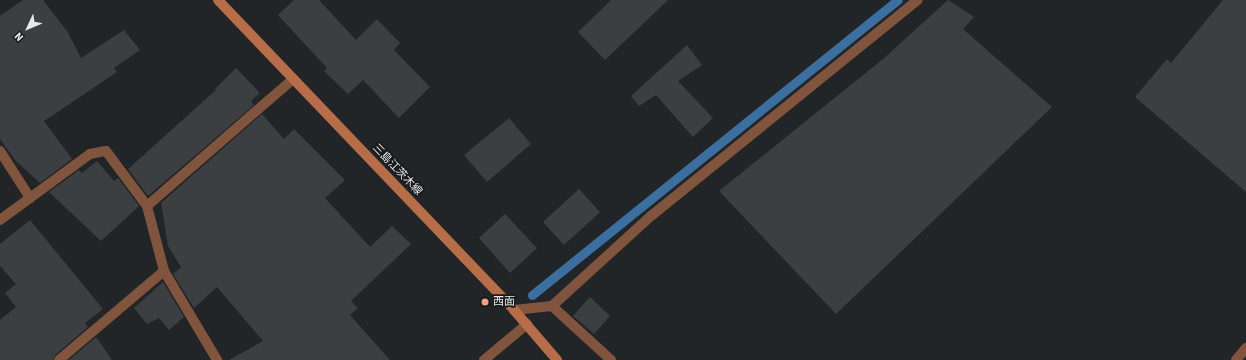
<!DOCTYPE html>
<html>
<head>
<meta charset="utf-8">
<style>
	body { margin:0 }
	#map { position:relative; width:1246px; height:360px; overflow:hidden; background:#222527; font-family:"Source Sans 3","Noto Sans JP",sans-serif }
	div>[style] { position:absolute }
	[style*='--x'] { left:calc(var(--x)*1px); top:calc(var(--y)*1px); width:calc(var(--w)*1px); rotate:calc(var(--a)*1deg) }
	.stream>* { height:9px; margin:-4.5px; padding:0 4.5px; transform-origin:4.5px; border-radius:4.5px; background:#3a6fa0 }
	.building>* { inset:0; background:#3c3f42 }
	.service>* { height:10px; margin:-5px; padding:0 5px; transform-origin:5px; border-radius:5px; background:#81543d }
	.minor>* { height:10px; margin:-5px; padding:0 5px; transform-origin:5px; border-radius:5px; background:#81543d }
	.secondary>* { height:10px; margin:-5px; padding:0 5px; transform-origin:5px; border-radius:5px; background:#b66d48 }
	.dots>* { width:11px; height:11px; translate:-50% -50%; box-sizing:border-box; border:2px solid #191b1e; border-radius:50% }
	span { translate:-50% -50%; white-space:nowrap; text-align:center; line-height:1.15; -webkit-text-stroke:3.5px #191b1e; paint-order:stroke }
	.street-label { font-size:11px; color:#e6e8ea }
	.poi-label { font-size:11px; color:#e6e8ea }
	.left { translate:0 -50%; text-align:left }
	.north { position:absolute; left:8px; top:8px; width:40px; height:40px; -webkit-text-stroke:3px #191b1e; paint-order:stroke; rotate:226deg; font-size:11px; font-weight:700; line-height:16px; text-align:center; color:#e6e8ea }
	.north::after { content:''; display:block; margin:auto; width:14px; height:18px; background:#e6e8ea; clip-path:polygon(50% 0,100% 100%,50% 72%,0 100%) }
</style>
</head>
<body>
<div id="map">
	<div class="stream">
		<div style="--x:532;--y:295;--w:470;--a:-38.9"></div>
	</div>
	<div class="building">
		<div style="clip-path:polygon(23px 0,43px 0,67px 31px,81px 58px,124px 30px,140px 50px,114px 68px,117px 72px,44px 121px,72px 159px,40px 183px,15px 160px,0 139px,0 16px)"></div>
		<div style="clip-path:polygon(294px 0,319px 0,356px 40px,377px 19px,400px 43px,394px 50px,430px 87px,399px 118px,363px 80px,348px 94px,324px 71px,327px 68px,278px 15px)"></div>
		<div style="clip-path:polygon(611px 0,668px 0,605px 60px,578px 32px)"></div>
		<div style="clip-path:polygon(948px 0,974px 17px,963px 29px,1052px 107px,836px 314px,719px 191px,883px 59px)"></div>
		<div style="clip-path:polygon(1223px 0,1246px 0,1246px 192px,1135px 97px,1167px 59px,1171px 63px)"></div>
		<div style="clip-path:polygon(687px 45px,702px 65px,678px 81px,713px 118px,693px 137px,656px 95px,639px 106px,631px 96px)"></div>
		<div style="clip-path:polygon(236px 68px,260px 93px,251px 101px,254px 105px,148px 196px,128px 169px,216px 90px,215px 89px)"></div>
		<div style="clip-path:polygon(262px 114px,284px 139px,294px 129px,345px 180px,325px 198px,370px 247px,392px 226px,411px 244px,351px 301px,358px 308px,350px 315px,390px 360px,229px 360px,263px 341px,217px 287px,194px 308px,173px 274px,181px 267px,168px 246px,161px 203px)"></div>
		<div style="clip-path:polygon(509px 118px,531px 144px,487px 182px,464px 155px)"></div>
		<div style="clip-path:polygon(97px 161px,114px 181px,118px 178px,139px 206px,101px 241px,49px 192px,79px 170px,82px 173px)"></div>
		<div style="clip-path:polygon(579px 189px,600px 212px,564px 245px,543px 222px)"></div>
		<div style="clip-path:polygon(505px 214px,537px 248px,510px 273px,479px 238px)"></div>
		<div style="clip-path:polygon(30px 220px,103px 309px,85px 323px,88px 327px,55px 355px,53px 360px,0 360px,0 320px,16px 307px,5px 293px,16px 284px,0 266px,0 244px)"></div>
		<div style="clip-path:polygon(163px 282px,184px 317px,169px 330px,159px 318px,147px 324px,134px 308px)"></div>
		<div style="clip-path:polygon(590px 297px,610px 316px,594px 334px,573px 316px)"></div>
		<div style="clip-path:polygon(96px 337px,112px 360px,69px 360px)"></div>
	</div>
	<div class="service">
		<div style="--x:552;--y:306;--w:80;--a:42.5"></div>
	</div>
	<div class="minor">
		<div style="--x:0;--y:151;--w:56;--a:57.4"></div>
		<div style="--x:147;--y:206;--w:194;--a:-41"></div>
		<div style="--x:0;--y:220;--w:112;--a:-36.3"></div>
		<div style="--x:90;--y:154;--w:16;--a:-11"></div>
		<div style="--x:106;--y:151;--w:69;--a:53.3"></div>
		<div style="--x:147;--y:206;--w:67;--a:75.3"></div>
		<div style="--x:164;--y:271;--w:104;--a:59.2"></div>
		<div style="--x:514;--y:310;--w:38;--a:-6"></div>
		<div style="--x:552;--y:306;--w:134;--a:-42.3"></div>
		<div style="--x:651;--y:216;--w:343;--a:-39"></div>
		<div style="--x:59;--y:360;--w:138;--a:-40.3"></div>
		<div style="--x:484;--y:360;--w:56;--a:-39.9"></div>
		<div style="--x:1236;--y:360;--w:16;--a:-50"></div>
	</div>
	<div class="secondary">
		<div style="--x:218;--y:0;--w:429;--a:46.3"></div>
		<div style="--x:514;--y:310;--w:66;--a:49.3"></div>
	</div>
	<div class="dots">
		<div style="left:485px;top:302px;background:#f0a27a"></div>
	</div>
	<div class="street-label">
		<span style="left:397px;top:170px;rotate:46deg">三島江茨木線</span>
	</div>
	<div class="poi-label">
		<span class="left" style="left:493px;top:302px">西面</span>
	</div>
	<div class="north">N</div>
</div>
</body>
</html>
